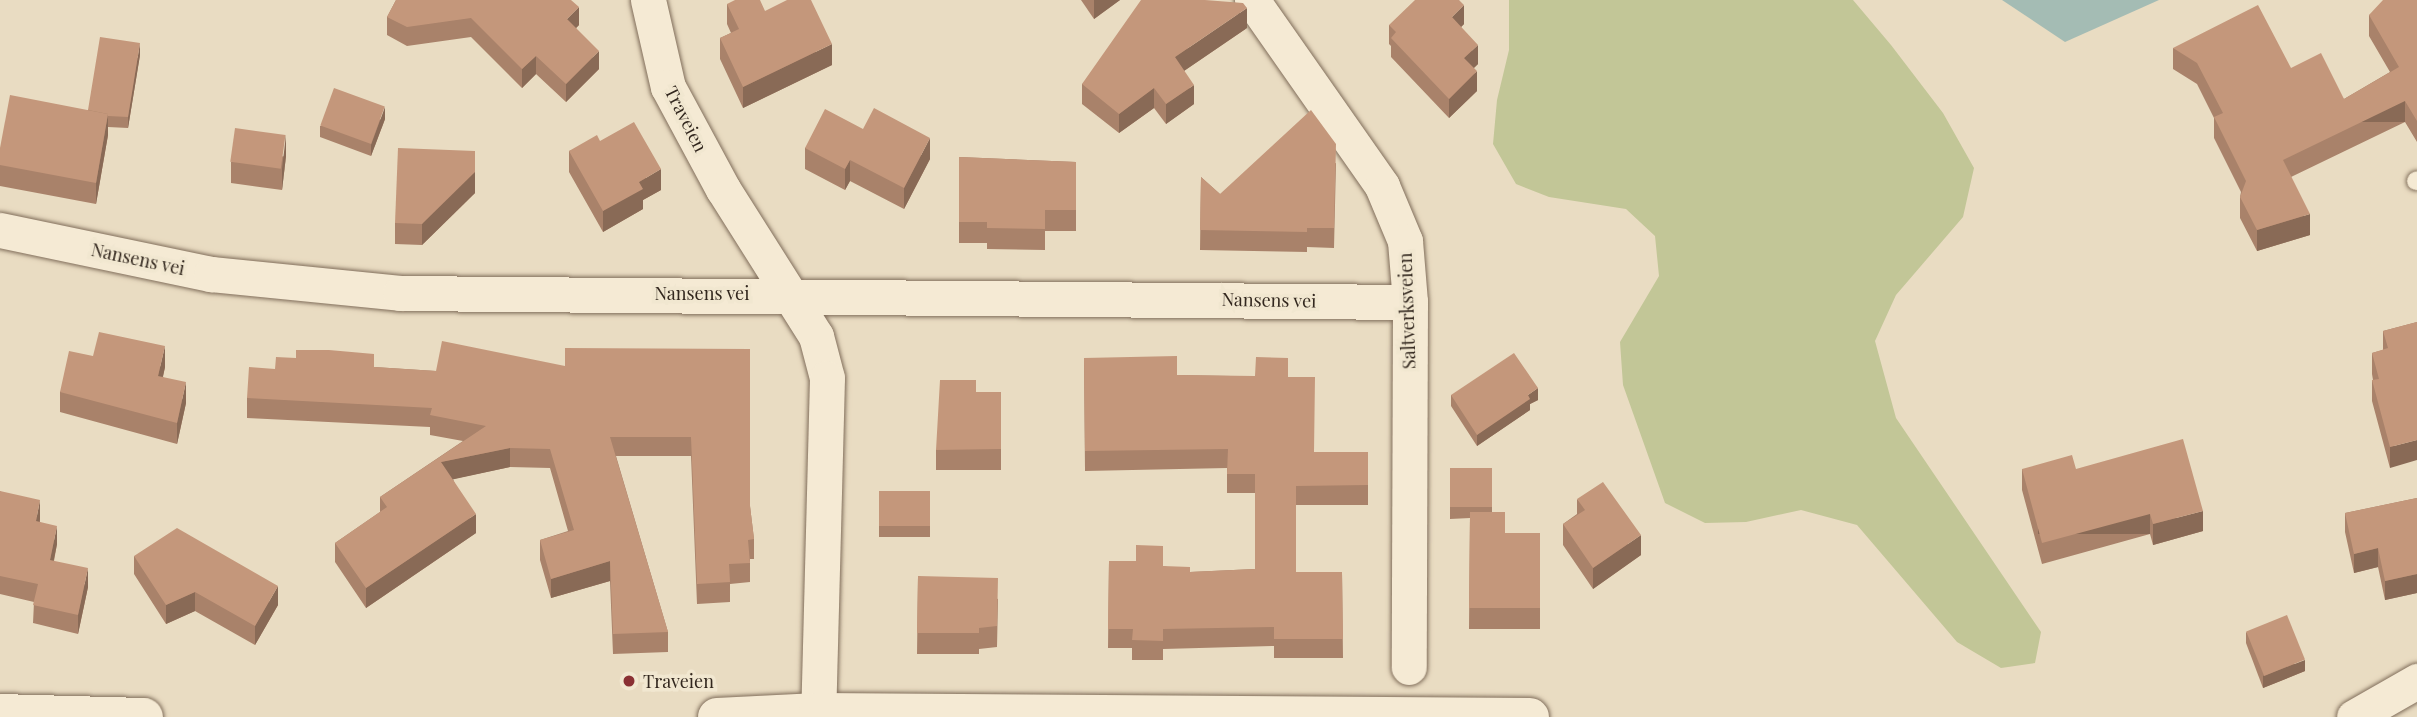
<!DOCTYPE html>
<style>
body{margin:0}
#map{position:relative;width:2417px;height:717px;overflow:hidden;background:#e9dcc2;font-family:"Playfair Display",serif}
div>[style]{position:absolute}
.green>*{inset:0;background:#c2c697}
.water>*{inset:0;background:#a4bcb4}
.roads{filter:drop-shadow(0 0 2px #816e5b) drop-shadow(0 0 2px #816e5b)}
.lane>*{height:18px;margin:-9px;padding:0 9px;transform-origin:9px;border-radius:9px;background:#f5ead4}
.street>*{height:35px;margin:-17.5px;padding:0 17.5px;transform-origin:17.5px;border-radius:17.5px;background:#f5ead4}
.secondary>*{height:38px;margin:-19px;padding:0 19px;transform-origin:19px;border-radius:19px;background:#f5ead4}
.wall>*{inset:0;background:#a9826a;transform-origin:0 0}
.shaded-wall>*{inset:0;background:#896a56;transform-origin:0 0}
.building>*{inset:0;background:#c4977b;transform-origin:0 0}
.dots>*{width:19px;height:19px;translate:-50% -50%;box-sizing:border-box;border:4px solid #f1e7d0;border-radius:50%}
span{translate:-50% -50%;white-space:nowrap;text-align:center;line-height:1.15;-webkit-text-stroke:7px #f1e7d0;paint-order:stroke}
.street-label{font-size:18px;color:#32271e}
.poi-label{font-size:18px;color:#32271e}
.left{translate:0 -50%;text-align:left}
</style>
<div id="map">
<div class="green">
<i style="clip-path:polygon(1509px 0,1853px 0,1891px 45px,1943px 113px,1974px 168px,1963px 217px,1896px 295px,1875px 341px,1896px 418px,2041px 632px,2035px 663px,2001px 668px,1957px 642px,1857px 525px,1801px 510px,1746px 522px,1705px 523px,1665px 503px,1623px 385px,1620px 342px,1659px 276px,1655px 236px,1626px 209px,1549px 197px,1516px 184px,1493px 144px,1497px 100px,1509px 50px)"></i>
</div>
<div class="water">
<i style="clip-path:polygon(2002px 0,2159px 0,2065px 42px)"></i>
</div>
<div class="roads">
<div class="lane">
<i style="left:2416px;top:181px;width:1px;rotate:-45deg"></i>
</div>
<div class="street">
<i style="left:648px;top:0;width:89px;rotate:77.1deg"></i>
<i style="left:668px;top:87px;width:116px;rotate:61.7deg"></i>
<i style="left:723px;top:189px;width:174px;rotate:57.7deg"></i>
<i style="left:816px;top:336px;width:43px;rotate:75.3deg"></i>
<i style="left:827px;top:378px;width:334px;rotate:91.5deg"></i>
<i style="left:1252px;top:0;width:227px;rotate:55deg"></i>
<i style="left:1382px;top:186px;width:60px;rotate:67.3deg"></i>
<i style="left:1405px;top:241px;width:61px;rotate:85.3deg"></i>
<i style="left:1410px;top:302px;width:365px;rotate:90.2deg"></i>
<i style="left:0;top:230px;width:216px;rotate:11.8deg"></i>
<i style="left:211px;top:274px;width:190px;rotate:5.7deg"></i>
<i style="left:400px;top:293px;width:1010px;rotate:0.51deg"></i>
<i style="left:2354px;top:717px;width:73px;rotate:-29.7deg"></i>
</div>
<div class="secondary">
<i style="left:0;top:713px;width:144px;rotate:1.6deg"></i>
<i style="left:717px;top:717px;width:101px;rotate:-2.8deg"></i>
<i style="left:818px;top:712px;width:712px;rotate:0.4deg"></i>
</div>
</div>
<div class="wall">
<i style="clip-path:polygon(396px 0,579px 25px,576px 28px,599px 69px,566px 102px,536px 74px,522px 88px,471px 37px,407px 46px,387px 35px,387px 17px)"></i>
<i style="clip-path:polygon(1081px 0,1120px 0,1094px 19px)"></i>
<i style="clip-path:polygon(2417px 0,2417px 142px,2405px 122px,2291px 177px,2310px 235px,2257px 251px,2240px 218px,2240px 197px,2241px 192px,2214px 138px,2214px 118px,2197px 84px,2173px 69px,2173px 48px,2291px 68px,2344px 99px,2390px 72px,2369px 36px,2369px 15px)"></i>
<i style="clip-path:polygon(727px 4px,765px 11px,832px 65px,743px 108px,720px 59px,720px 38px,731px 33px,727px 24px)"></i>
<i style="clip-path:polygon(1464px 24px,1461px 27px,1478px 64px,1474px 68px,1477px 91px,1449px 118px,1391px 57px,1391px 46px,1389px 44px,1389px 25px)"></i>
<i style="clip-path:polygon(1247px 28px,1184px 71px,1194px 104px,1166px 124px,1154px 108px,1119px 133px,1082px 104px,1082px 84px)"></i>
<i style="clip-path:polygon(140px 55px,128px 128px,108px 127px,108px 135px,96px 204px,0 186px,0 148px,88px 110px)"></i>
<i style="clip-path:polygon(385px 119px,371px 156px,320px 137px,320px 126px)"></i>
<i style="clip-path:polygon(863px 129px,930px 159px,904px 209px,850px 181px,845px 190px,805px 169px,805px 148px)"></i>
<i style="clip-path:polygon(600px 141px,661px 190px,643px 200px,643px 209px,603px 232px,569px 172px,569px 151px)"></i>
<i style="clip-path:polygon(286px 156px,282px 190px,231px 183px,231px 162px)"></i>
<i style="clip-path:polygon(959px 157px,1076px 162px,1076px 231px,1045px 231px,1045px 250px,987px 249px,987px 243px,959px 243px)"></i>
<i style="clip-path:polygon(1336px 163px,1334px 248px,1307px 247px,1307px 252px,1200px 250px,1201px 177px,1220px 194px)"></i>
<i style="clip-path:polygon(475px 172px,475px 193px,422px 245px,395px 244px,395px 223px)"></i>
<i style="clip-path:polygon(2417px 322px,2390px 468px,2372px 401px,2372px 380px,2373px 380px,2372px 374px,2372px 353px,2383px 350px,2383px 331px)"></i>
<i style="clip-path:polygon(750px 349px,750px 506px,754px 539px,754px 559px,750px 559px,750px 582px,730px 584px,730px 602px,697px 604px,691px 456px,616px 456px,668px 632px,668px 652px,613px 654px,610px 581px,551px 598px,540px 560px,540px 540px,568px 531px,550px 468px,510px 467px,453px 479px,476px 533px,366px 608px,335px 562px,335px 543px,380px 512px,380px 497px,463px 441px,430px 435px,430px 427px,247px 418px,247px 398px,275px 369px,374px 367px,436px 371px,565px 366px)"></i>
<i style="clip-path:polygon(93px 356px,165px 367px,163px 377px,186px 403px,177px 444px,60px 412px,60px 392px)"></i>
<i style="clip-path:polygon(1084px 358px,1177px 375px,1288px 377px,1314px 452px,1368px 452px,1368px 505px,1296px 505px,1296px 572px,1342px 572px,1343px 658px,1274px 658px,1274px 646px,1163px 649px,1163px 660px,1132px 660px,1132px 648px,1108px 648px,1109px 561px,1163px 566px,1190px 572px,1255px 569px,1255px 493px,1227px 493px,1227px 468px,1085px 471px)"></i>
<i style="clip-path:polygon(976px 392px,1001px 392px,1001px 470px,936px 470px,936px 450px)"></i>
<i style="clip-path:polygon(1451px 395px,1538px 400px,1530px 404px,1530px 410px,1477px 446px,1451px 406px)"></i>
<i style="clip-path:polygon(1450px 468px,1492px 468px,1492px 512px,1505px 533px,1540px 533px,1540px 629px,1469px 629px,1470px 518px,1450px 519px)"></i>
<i style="clip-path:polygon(2022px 469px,2076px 469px,2203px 531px,2153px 545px,2150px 534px,2042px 564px,2022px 490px)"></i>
<i style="clip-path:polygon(0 491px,40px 519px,40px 522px,57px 544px,54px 561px,88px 587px,78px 634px,33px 623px,34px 602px,0 594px)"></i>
<i style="left:879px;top:491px;width:51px;height:46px"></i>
<i style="clip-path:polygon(2417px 498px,2417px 593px,2385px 600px,2378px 567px,2354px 573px,2345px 532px,2345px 513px)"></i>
<i style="clip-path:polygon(1577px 499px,1641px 555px,1593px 589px,1563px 545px,1563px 524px,1577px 514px)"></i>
<i style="clip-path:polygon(134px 556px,278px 605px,255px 645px,195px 611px,166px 624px,134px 574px)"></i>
<i style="clip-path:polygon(918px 576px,998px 599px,997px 647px,979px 649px,979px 654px,917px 654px)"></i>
<i style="clip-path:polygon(2246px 632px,2305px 671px,2263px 688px,2246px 643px)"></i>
</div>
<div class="shaded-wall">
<i style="clip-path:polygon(1094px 0,1120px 0,1094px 19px)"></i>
<i style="clip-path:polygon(1464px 5px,1464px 24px,1452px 36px,1452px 17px)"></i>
<i style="clip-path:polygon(579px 7px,579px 25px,567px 37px,567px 19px)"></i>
<i style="clip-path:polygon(1247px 8px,1247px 28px,1175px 77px,1175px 57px)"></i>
<i style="clip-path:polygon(140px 43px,140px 55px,128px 128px,128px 117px)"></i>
<i style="clip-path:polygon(832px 44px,832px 65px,743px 108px,743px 87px)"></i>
<i style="clip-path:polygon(1478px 45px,1478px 64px,1464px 77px,1464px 58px)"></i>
<i style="clip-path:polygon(599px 51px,599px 69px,566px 102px,566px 84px)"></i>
<i style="clip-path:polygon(536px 56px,536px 74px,522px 88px,522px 69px)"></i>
<i style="clip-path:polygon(1477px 71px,1477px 91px,1449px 118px,1449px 99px)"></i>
<i style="clip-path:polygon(1194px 85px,1194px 104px,1166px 124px,1166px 104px)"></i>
<i style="clip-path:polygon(1154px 88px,1154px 108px,1119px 133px,1119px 114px)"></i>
<i style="left:2405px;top:101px;width:21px;height:136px;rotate:90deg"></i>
<i style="clip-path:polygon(385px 107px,385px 119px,371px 156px,371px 145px)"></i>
<i style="clip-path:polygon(108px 114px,108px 135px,96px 204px,96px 183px)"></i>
<i style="clip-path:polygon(286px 135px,286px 156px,282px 190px,282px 169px)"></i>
<i style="clip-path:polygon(930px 138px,930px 159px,904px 209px,904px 188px)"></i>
<i style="clip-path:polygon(475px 151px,475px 193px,422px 245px,422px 224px)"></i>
<i style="clip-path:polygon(850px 160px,850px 181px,845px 190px,845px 169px)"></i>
<i style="clip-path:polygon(661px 169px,661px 190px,643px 200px,643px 209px,603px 232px,603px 211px,639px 182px)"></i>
<i style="clip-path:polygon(2310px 214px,2310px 235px,2257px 251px,2257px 230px)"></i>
<i style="clip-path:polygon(165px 346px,165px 367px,158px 397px,158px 376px)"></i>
<i style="clip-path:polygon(186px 382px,186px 403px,177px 444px,177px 423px)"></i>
<i style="clip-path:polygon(1538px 388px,1538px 400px,1530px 404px,1530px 410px,1477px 446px,1477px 435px,1528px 395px)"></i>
<i style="clip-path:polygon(2417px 440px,2417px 460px,2390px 468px,2390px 447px)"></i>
<i style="clip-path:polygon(510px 448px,510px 467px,441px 482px,441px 462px)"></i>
<i style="clip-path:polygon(40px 500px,40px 519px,36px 540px,36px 521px)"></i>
<i style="clip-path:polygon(2203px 511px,2203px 531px,2153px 545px,2153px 524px)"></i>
<i style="clip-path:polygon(476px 514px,476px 533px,366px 608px,366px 588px)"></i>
<i style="left:2150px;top:514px;width:20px;height:112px;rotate:90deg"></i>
<i style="clip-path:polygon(57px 526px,57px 544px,50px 578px,50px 560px)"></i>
<i style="clip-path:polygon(1641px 535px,1641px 555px,1593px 589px,1593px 568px)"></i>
<i style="clip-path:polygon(2378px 548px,2378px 567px,2354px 573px,2354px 554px)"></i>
<i style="clip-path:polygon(610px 561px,610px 581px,551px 598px,551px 579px)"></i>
<i style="clip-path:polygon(88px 568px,88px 587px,78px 634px,78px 615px)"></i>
<i style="clip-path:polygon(2417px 574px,2417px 593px,2385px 600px,2385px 581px)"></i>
<i style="clip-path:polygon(278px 586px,278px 605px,255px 645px,255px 626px)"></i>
<i style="clip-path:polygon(195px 592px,195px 611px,166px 624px,166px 605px)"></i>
<i style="clip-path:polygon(2305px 660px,2305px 671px,2263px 688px,2263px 676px)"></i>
</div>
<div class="building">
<i style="clip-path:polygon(396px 0,571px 0,579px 7px,567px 19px,599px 51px,566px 84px,536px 56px,522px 69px,471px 18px,407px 27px,387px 17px)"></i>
<i style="clip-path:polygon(735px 0,760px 0,765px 11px,787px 0,811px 0,832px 44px,743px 87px,720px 38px,739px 29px,727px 4px)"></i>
<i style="clip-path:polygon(1141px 0,1205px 0,1243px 3px,1247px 8px,1175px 57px,1194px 85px,1166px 104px,1154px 88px,1119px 114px,1082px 84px)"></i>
<i style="clip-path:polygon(1415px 0,1459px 0,1464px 5px,1452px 17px,1478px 45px,1464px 58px,1477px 71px,1449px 99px,1391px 38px,1396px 32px,1389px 25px)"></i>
<i style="clip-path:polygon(2383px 0,2417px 0,2417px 121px,2405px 101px,2283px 160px,2310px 214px,2257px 230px,2240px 197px,2246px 181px,2214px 117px,2223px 113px,2197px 63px,2173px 48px,2258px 5px,2291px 68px,2321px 53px,2344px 99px,2399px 67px,2369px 15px)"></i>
<i style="clip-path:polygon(100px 37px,140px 43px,128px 117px,108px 116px,108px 114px,88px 110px)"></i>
<i style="left:334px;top:88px;width:54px;height:40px;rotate:20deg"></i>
<i style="clip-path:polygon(10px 95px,108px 114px,96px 183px,0 165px,0 148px)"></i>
<i style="clip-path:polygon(874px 108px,930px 138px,904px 188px,850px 160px,845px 169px,805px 148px,825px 109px,863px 129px)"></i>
<i style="clip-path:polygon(1311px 110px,1336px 144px,1334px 228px,1307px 228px,1307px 232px,1200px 230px,1201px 177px,1220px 194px)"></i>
<i style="clip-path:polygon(634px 122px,661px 169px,639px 182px,643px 189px,603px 211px,569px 151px,597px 135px,600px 141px)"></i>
<i style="left:235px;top:128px;width:51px;height:34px;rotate:8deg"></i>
<i style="clip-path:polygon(398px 148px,475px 151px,475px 172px,422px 224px,395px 223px)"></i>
<i style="clip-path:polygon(959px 157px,1076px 162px,1076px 210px,1045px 210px,1045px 229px,987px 228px,987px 222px,959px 222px)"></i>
<i style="clip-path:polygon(2417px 322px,2417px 440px,2390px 447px,2372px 380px,2379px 379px,2372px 353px,2388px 348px,2383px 331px)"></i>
<i style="clip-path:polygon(99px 332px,165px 346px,158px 376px,186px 382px,177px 423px,60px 392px,69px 351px,93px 356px)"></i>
<i style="clip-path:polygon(442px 341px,565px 366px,565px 348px,750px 349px,750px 506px,754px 539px,748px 540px,750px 563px,729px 564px,730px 582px,697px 584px,691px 437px,610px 437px,668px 632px,613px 634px,610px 561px,551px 579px,540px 540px,574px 530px,550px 449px,510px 448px,441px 462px,476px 514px,366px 588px,335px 543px,387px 507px,380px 497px,486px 426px,430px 415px,432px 408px,247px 398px,249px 367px,275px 369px,276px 357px,296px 358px,296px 350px,329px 350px,374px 354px,374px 367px,436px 371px)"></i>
<i style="clip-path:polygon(1514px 353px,1538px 388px,1528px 395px,1530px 399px,1477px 435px,1451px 395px)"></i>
<i style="clip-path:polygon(1177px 356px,1177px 375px,1255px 376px,1256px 357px,1288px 358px,1288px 377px,1315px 377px,1314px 452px,1368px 452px,1368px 485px,1296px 486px,1296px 572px,1342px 572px,1343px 639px,1274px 639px,1274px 627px,1163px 629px,1163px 641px,1132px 640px,1133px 629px,1108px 629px,1109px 561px,1136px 561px,1136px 545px,1163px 546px,1163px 566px,1190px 567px,1190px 572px,1255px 569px,1255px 474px,1227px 474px,1228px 449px,1085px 451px,1084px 358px)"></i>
<i style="clip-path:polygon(940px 380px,976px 380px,976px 392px,1001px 392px,1001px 449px,936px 450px)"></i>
<i style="clip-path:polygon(2183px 439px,2203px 511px,2153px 524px,2150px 514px,2042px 543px,2022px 469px,2072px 455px,2076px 469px)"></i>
<i style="left:1450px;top:468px;width:42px;height:39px"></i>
<i style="clip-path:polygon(1603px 482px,1641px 535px,1593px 568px,1563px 524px,1585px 510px,1577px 499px)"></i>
<i style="clip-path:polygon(0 491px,40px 500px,36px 521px,57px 526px,50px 560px,88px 568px,78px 615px,33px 605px,38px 584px,0 576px)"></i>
<i style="left:879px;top:491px;width:51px;height:35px"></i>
<i style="clip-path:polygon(2417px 498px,2417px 574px,2385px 581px,2378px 548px,2354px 554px,2345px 513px)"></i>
<i style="clip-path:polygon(1470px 512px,1505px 512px,1505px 533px,1540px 533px,1540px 608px,1469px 608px)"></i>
<i style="clip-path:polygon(177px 528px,278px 586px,255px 626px,195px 592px,166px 605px,134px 556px)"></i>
<i style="clip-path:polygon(918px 576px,998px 578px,997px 626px,979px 628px,979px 633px,917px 633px)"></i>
<i style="left:2287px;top:615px;width:48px;height:44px;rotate:68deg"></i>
</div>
<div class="dots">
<i style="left:629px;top:681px;background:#8a3033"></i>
</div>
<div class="street-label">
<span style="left:686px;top:119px;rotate:63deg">Traveien</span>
<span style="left:138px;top:259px;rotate:12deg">Nansens vei</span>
<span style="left:702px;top:293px">Nansens vei</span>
<span style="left:1269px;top:300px;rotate:1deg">Nansens vei</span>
<span style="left:1407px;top:311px;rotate:-92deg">Saltverksveien</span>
</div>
<div class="poi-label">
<span class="left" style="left:643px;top:681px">Traveien</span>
</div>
</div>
